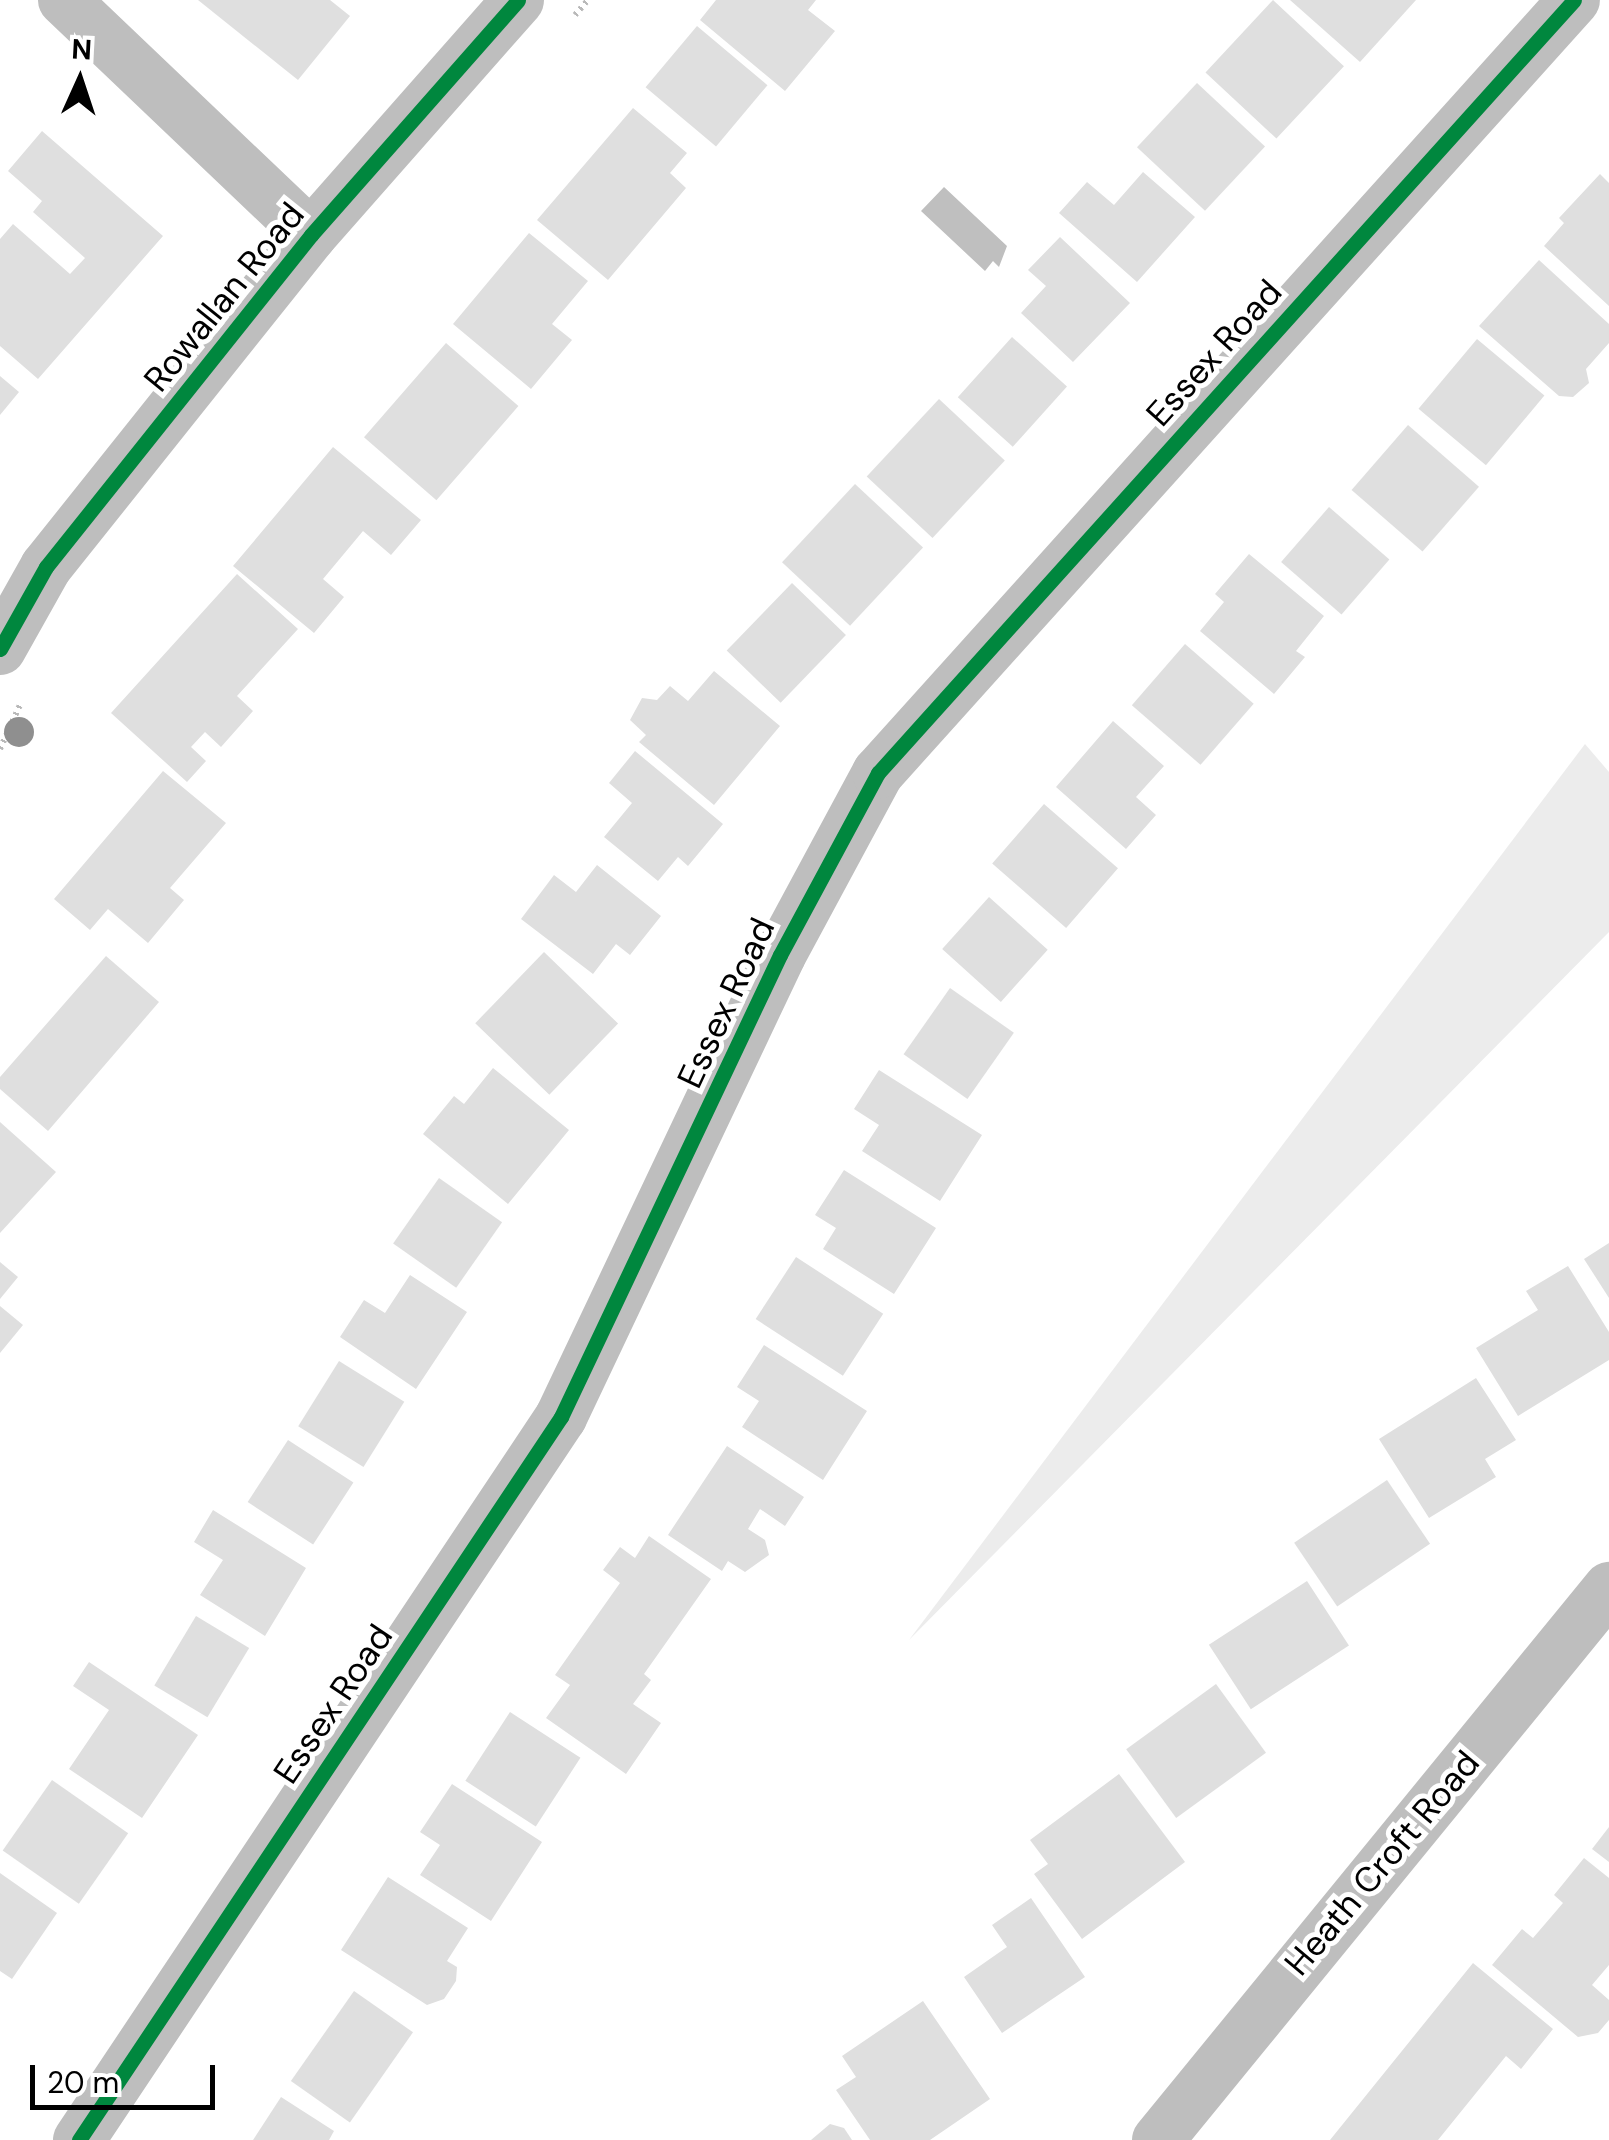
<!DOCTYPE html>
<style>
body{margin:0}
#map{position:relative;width:1609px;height:2140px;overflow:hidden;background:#fff;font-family:"DM Sans",sans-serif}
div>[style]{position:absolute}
.green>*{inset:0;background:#ececec}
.water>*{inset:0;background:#bfbfbf}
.building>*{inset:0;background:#dfdfdf;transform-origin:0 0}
.path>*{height:6px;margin-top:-3px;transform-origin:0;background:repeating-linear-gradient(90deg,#b9b9b9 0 2.5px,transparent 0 7.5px)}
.street>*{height:52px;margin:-26px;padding:0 26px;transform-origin:26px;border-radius:26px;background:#bebebe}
.cycleway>*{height:15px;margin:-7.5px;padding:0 7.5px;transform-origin:7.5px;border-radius:7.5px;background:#00873e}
.trees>*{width:30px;height:30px;margin:-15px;border-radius:50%;background:#8f8f8f}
span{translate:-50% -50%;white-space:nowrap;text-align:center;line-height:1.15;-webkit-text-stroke:10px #fff;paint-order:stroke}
.street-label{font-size:35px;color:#000}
.north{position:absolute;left:30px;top:30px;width:100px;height:100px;-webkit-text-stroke:8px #fff;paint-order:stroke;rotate:3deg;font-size:28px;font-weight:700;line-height:40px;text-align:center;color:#000}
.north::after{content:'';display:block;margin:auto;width:35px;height:45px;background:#000;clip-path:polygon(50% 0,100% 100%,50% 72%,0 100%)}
.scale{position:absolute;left:30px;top:2065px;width:185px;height:45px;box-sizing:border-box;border:5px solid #000;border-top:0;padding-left:12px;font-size:30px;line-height:35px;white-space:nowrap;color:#000;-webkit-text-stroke:8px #fff;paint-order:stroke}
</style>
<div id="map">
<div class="green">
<i style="clip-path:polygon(1585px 744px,1609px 772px,1609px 932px,909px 1640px)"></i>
</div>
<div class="water">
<i style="clip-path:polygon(944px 187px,1007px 246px,999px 267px,993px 261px,985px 271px,921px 211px)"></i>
</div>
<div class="building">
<i style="clip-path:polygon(198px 0,330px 0,350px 16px,298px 80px)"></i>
<i style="clip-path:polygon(716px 0,816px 0,808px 10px,835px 31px,785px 91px,700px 20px)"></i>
<i style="left:1273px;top:0;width:97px;height:99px;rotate:43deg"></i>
<i style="clip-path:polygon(1290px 0,1416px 0,1360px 62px)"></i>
<i style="left:697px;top:26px;width:92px;height:80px;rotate:40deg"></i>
<i style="left:1197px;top:83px;width:93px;height:88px;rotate:43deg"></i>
<i style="clip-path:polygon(633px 108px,687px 153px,670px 173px,686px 188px,608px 280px,537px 220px)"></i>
<i style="clip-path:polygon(42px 131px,163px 236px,38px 379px,0 346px,0 239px,13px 224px,70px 274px,85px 258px,33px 212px,42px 201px,8px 171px)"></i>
<i style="clip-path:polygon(1143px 172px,1195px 217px,1137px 282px,1059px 213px,1087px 182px,1114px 205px)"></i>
<i style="clip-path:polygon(1600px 174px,1609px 183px,1609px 306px,1544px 246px,1564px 223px,1559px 218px)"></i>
<i style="clip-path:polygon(529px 233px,588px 281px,552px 324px,572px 340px,531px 389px,453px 324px)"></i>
<i style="clip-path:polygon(1060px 237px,1130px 303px,1073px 362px,1021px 313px,1046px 286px,1028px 270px)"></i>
<i style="clip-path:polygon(1539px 260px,1609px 324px,1609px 343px,1586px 369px,1589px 383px,1573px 397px,1559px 396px,1479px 326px)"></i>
<i style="left:1012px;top:337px;width:74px;height:81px;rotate:42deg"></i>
<i style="left:1477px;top:339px;width:88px;height:91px;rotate:40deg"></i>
<i style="left:446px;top:343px;width:96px;height:125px;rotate:41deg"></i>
<i style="clip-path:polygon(0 376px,19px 392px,0 415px)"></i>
<i style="left:939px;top:399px;width:90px;height:106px;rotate:43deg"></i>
<i style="left:1408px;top:425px;width:94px;height:86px;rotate:41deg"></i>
<i style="clip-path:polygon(333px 447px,421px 520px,391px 555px,363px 531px,323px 579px,344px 597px,314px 633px,233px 566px)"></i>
<i style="left:855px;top:484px;width:93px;height:107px;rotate:43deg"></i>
<i style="left:1329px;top:507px;width:80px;height:73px;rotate:41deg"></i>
<i style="clip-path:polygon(1249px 554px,1324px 616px,1296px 651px,1305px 657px,1274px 694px,1200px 631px,1224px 602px,1215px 594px)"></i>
<i style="clip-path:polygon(237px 574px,298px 629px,237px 696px,253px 711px,221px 747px,205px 732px,191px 747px,206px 761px,187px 782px,111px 713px)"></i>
<i style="left:792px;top:583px;width:75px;height:94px;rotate:44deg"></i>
<i style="left:1185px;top:644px;width:91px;height:81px;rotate:41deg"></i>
<i style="clip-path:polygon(714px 671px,780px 726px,714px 805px,639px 742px,646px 735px,630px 720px,642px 698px,657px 700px,670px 686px,688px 701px)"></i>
<i style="clip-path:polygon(1113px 721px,1164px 766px,1136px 797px,1156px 815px,1126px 849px,1056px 787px)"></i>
<i style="clip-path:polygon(635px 751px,723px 824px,688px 866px,678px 857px,658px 881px,604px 837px,632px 803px,609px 783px)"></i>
<i style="clip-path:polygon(163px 771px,226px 823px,170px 888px,184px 900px,148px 943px,108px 909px,90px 930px,54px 899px)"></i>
<i style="left:1044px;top:804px;width:98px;height:79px;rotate:41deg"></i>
<i style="clip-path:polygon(597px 865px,661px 916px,630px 955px,616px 944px,593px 974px,521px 919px,554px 875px,576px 892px)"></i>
<i style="left:989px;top:897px;width:79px;height:70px;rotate:42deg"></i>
<i style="left:544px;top:952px;width:103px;height:99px;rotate:44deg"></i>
<i style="clip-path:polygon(106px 956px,159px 1002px,48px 1131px,0 1089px,0 1077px)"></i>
<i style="left:950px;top:988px;width:78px;height:81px;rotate:35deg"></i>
<i style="clip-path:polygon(493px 1068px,569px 1130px,508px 1204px,423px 1134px,454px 1096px,464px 1104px)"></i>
<i style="clip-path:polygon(879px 1070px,982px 1135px,940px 1201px,862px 1151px,879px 1125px,854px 1109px)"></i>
<i style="clip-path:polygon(0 1122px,56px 1172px,0 1233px)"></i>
<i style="clip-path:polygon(844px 1170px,936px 1228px,894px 1294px,823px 1249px,836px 1228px,815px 1215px)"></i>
<i style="left:439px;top:1178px;width:77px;height:80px;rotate:35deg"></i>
<i style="clip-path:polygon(1609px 1243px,1609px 1298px,1584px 1259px)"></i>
<i style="left:796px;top:1257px;width:104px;height:74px;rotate:33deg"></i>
<i style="clip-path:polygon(0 1262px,18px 1277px,0 1299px)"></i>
<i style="clip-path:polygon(1568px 1266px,1609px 1332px,1609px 1360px,1518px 1416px,1476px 1348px,1538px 1310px,1526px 1291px)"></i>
<i style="clip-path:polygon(410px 1275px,467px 1312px,416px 1389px,340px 1337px,364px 1300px,385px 1313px)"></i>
<i style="clip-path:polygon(0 1306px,23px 1325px,0 1353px)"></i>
<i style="clip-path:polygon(764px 1345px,867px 1411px,823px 1480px,742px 1427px,759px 1401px,737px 1387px)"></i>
<i style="left:339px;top:1361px;width:77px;height:77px;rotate:32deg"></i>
<i style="clip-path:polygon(1476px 1378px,1516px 1440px,1485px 1459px,1496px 1477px,1429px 1518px,1379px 1439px)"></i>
<i style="left:288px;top:1440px;width:78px;height:74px;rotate:33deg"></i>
<i style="clip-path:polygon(727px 1446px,804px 1497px,785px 1526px,760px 1509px,748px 1529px,765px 1540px,769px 1555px,745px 1572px,728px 1561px,722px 1571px,668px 1535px)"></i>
<i style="left:1387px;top:1480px;width:77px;height:112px;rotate:56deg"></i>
<i style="clip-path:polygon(213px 1510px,306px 1568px,265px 1636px,200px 1595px,223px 1560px,194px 1542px)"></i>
<i style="clip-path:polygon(649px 1536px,711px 1579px,644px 1674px,651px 1680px,633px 1704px,661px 1723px,626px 1774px,546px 1718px,570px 1685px,555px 1675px,620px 1583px,603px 1570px,620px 1547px,635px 1558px)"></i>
<i style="left:1307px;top:1581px;width:77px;height:117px;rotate:57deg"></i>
<i style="left:196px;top:1616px;width:62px;height:81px;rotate:31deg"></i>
<i style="clip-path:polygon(89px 1662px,198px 1735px,142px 1818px,69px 1769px,109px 1710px,73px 1686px)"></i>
<i style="left:1216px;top:1684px;width:85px;height:111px;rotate:54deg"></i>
<i style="left:510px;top:1712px;width:84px;height:82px;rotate:33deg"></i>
<i style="clip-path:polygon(1119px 1774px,1185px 1862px,1082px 1939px,1034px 1874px,1048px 1864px,1030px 1840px)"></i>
<i style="left:52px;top:1780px;width:93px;height:86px;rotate:35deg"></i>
<i style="clip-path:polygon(452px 1784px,542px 1842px,491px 1921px,420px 1875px,440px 1845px,420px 1832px)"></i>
<i style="clip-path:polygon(1609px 1827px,1609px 1862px,1592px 1849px)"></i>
<i style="clip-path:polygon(1584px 1858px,1609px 1878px,1609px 1965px,1592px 1985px,1609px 2000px,1609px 2020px,1598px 2033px,1578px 2037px,1492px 1965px,1522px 1929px,1533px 1938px,1563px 1903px,1554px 1895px)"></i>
<i style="clip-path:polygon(0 1873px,57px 1913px,12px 1979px,0 1971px)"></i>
<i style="clip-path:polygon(388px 1877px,468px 1928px,447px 1961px,457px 1967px,456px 1981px,444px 1999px,427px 2005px,341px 1950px)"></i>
<i style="clip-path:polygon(1031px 1898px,1085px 1977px,1002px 2033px,964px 1977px,1007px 1947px,992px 1925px)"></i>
<i style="clip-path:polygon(1473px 1963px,1553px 2029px,1521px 2069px,1506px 2056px,1438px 2140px,1330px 2140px)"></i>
<i style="left:354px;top:1991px;width:72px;height:110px;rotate:35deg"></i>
<i style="clip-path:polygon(923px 2001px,990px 2099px,930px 2140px,870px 2140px,836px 2090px,856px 2077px,842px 2056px)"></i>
<i style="clip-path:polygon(281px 2097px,334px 2131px,329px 2140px,253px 2140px)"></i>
<i style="clip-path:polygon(830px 2124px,844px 2128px,852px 2140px,811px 2140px)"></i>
</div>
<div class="path">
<i style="left:575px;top:15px;width:20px;rotate:-49deg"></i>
<i style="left:0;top:749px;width:48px;rotate:-65.6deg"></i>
</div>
<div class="street">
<i style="left:64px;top:0;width:341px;rotate:43.6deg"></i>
<i style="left:0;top:649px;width:94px;rotate:-60.7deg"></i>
<i style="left:46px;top:567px;width:425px;rotate:-51.4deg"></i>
<i style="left:311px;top:235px;width:313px;rotate:-48.6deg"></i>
<i style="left:79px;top:2140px;width:869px;rotate:-56.31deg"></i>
<i style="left:561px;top:1417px;width:511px;rotate:-64.64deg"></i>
<i style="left:780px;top:955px;width:207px;rotate:-61.7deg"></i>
<i style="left:878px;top:773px;width:1040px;rotate:-48deg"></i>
<i style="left:1158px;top:2140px;width:713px;rotate:-50.75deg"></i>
</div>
<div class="cycleway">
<i style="left:0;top:649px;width:94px;rotate:-60.7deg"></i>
<i style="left:46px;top:567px;width:425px;rotate:-51.4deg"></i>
<i style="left:311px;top:235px;width:313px;rotate:-48.6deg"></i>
<i style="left:79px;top:2140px;width:869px;rotate:-56.31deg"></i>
<i style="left:561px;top:1417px;width:511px;rotate:-64.64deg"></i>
<i style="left:780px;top:955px;width:207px;rotate:-61.7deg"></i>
<i style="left:878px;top:773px;width:1040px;rotate:-48deg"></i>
</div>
<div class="trees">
<i style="left:19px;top:732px"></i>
</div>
<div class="street-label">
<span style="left:224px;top:297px;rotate:-51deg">Rowallan Road</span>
<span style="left:1214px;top:353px;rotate:-48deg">Essex Road</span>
<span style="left:726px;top:1003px;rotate:-65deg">Essex Road</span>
<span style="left:333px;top:1704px;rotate:-56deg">Essex Road</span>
<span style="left:1382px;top:1863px;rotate:-50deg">Heath Croft Road</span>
</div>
<div class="north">N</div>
<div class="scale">20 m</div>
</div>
